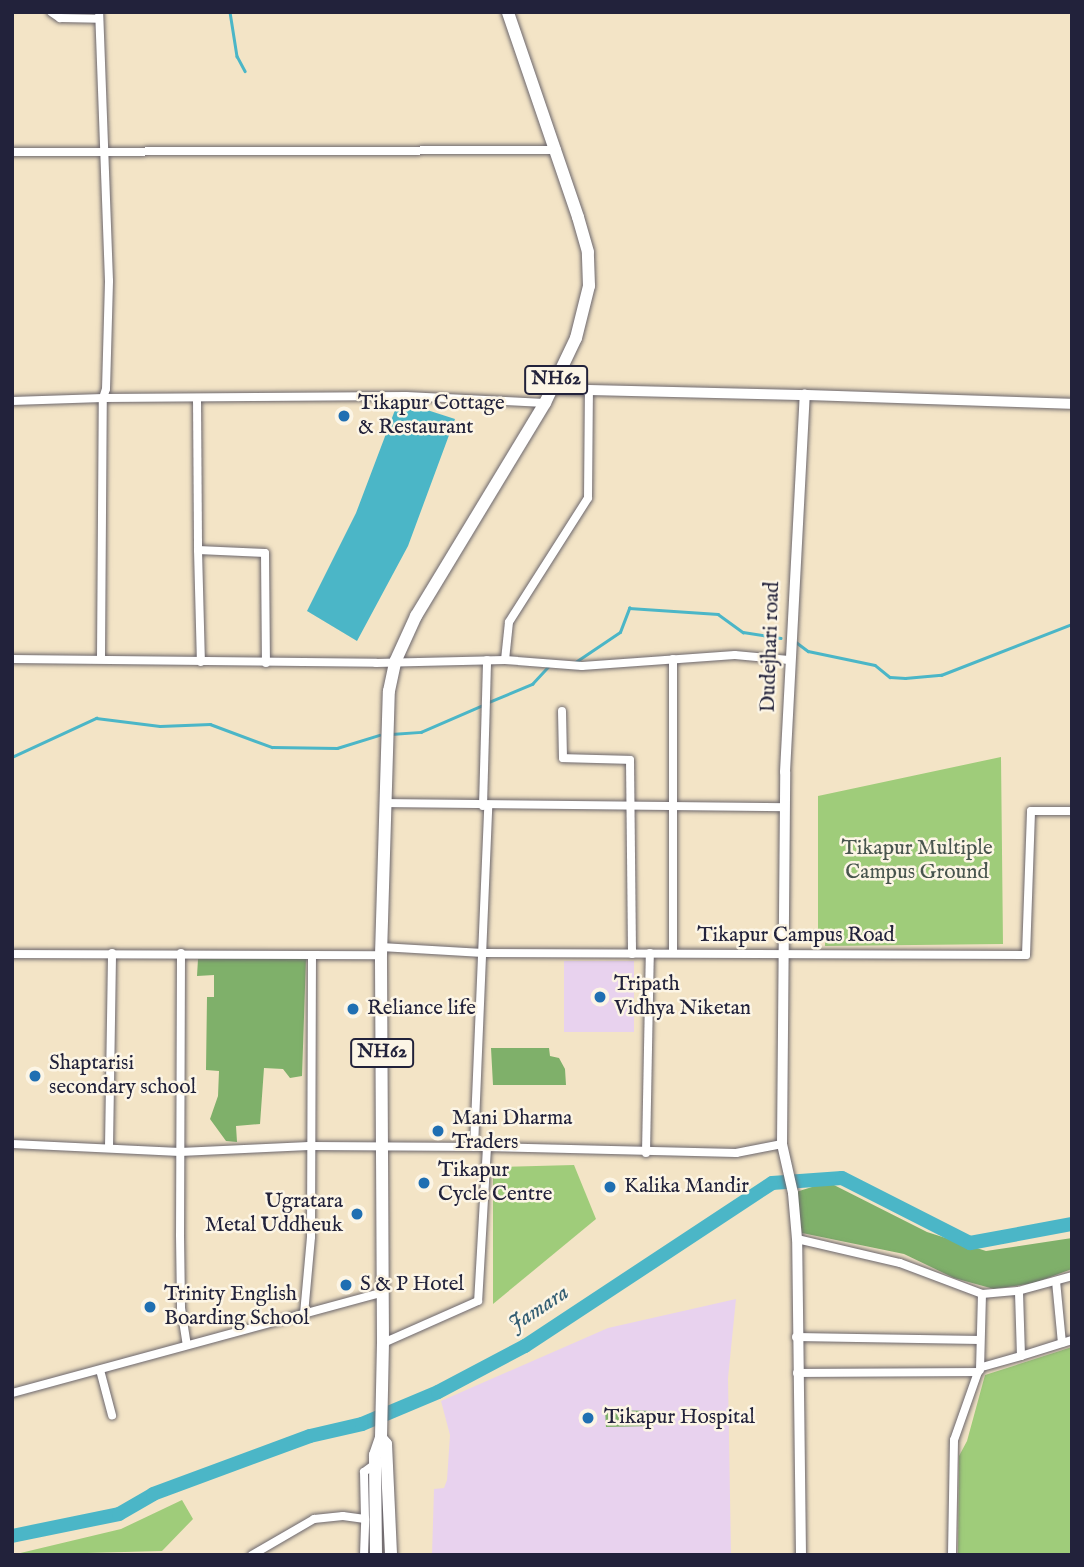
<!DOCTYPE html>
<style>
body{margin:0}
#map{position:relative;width:1084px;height:1567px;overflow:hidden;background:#f3e4c6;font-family:"IM FELL English",serif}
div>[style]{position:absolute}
.built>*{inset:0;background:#e8d2ee;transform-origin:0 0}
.green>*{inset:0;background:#9fcc7a}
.forest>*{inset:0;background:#7fb06a}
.water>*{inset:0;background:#4bb6c7}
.stream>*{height:2.5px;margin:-1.25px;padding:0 1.25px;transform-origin:1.25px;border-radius:1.25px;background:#4bb6c7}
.river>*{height:14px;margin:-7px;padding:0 7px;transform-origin:7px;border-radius:7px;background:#4bb6c7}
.roads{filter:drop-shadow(0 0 2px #6b666c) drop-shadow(0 0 2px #6b666c)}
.minor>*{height:8px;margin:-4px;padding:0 4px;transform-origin:4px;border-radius:4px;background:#fff}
.tertiary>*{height:10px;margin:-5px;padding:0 5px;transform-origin:5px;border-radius:5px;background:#fff}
.primary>*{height:12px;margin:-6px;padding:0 6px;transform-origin:6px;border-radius:6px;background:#fff}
.dots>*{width:19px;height:19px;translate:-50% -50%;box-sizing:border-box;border:4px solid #fcf5e5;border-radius:50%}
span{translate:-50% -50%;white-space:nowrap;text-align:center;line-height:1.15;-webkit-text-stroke:5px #fcf5e5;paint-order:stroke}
.shield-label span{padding:2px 5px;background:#fcf5e5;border:2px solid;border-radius:5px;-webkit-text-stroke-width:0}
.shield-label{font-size:19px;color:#22223b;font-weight:700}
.poi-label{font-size:21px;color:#22223b}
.left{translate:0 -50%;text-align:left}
.right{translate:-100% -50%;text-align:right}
.street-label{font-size:21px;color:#22223b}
.park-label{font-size:21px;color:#48554e}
.water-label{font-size:23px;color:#325d73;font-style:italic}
.frame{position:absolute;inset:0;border:14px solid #22223b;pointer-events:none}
</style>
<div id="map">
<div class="built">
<i style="left:634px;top:961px;width:71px;height:70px;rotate:90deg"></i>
<i style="clip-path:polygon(736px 1299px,728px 1378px,731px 1555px,432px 1555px,434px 1489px,444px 1488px,447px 1480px,450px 1435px,441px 1401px,608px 1328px)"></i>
</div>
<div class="green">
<i style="clip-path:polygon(1001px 757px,1003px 944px,825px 946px,825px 934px,818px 934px,818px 796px)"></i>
<i style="clip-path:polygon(574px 1165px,596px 1219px,493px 1304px,493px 1167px)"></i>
<i style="clip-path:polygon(1072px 1347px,1072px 1555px,958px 1555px,959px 1456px,967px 1441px,985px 1375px)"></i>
<i style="clip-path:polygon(182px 1500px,193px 1519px,162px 1551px,12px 1555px,121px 1529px)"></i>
</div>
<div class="forest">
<i style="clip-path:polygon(306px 958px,302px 1076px,290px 1078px,283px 1069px,264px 1068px,260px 1124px,236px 1126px,237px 1142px,226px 1141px,210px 1119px,218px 1096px,219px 1071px,206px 1070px,207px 997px,214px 997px,214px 975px,197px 976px,198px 959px)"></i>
<i style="clip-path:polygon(491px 1048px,549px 1048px,550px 1056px,559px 1058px,565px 1069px,566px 1085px,493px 1085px)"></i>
<i style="clip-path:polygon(828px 1182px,927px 1232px,986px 1251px,1072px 1238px,1072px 1269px,1034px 1283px,994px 1289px,954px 1278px,904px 1254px,802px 1233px,796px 1192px)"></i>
<i style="clip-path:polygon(605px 1410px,657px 1411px,653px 1426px,606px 1427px)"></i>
</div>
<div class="water">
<i style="clip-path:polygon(424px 409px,455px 419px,408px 546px,357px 641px,307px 611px,356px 513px,395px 410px)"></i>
</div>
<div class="stream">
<i style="left:230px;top:12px;width:45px;rotate:81deg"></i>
<i style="left:237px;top:56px;width:17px;rotate:62deg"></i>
<i style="left:796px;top:642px;width:15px;rotate:37deg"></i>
<i style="left:808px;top:651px;width:68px;rotate:11.8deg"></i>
<i style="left:875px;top:665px;width:19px;rotate:39deg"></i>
<i style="left:890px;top:677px;width:15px;rotate:4deg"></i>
<i style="left:905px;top:678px;width:36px;rotate:-5deg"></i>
<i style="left:941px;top:675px;width:141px;rotate:-21.3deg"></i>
<i style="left:574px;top:663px;width:55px;rotate:-34deg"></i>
<i style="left:620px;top:632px;width:26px;rotate:-69deg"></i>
<i style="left:629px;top:608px;width:89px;rotate:3.9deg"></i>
<i style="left:718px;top:614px;width:31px;rotate:36deg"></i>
<i style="left:743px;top:632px;width:38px;rotate:9deg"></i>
<i style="left:489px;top:702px;width:47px;rotate:-22.7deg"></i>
<i style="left:532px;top:684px;width:26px;rotate:-47deg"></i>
<i style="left:391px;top:734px;width:30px;rotate:-4deg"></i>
<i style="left:421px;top:732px;width:68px;rotate:-23.5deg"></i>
<i style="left:12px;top:757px;width:93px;rotate:-24.9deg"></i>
<i style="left:96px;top:718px;width:64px;rotate:7.1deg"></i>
<i style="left:160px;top:726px;width:50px;rotate:-2.3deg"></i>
<i style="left:210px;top:724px;width:66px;rotate:20.4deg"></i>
<i style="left:272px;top:747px;width:65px;rotate:0.9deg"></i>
<i style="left:337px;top:748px;width:44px;rotate:-17.2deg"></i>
</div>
<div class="river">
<i style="left:12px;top:1536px;width:109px;rotate:-11.6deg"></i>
<i style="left:119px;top:1514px;width:39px;rotate:-30deg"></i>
<i style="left:153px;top:1494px;width:167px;rotate:-20.3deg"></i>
<i style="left:310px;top:1436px;width:53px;rotate:-13deg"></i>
<i style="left:362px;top:1424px;width:82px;rotate:-22.8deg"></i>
<i style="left:438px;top:1392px;width:98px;rotate:-27.9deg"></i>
<i style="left:525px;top:1346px;width:296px;rotate:-33.4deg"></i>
<i style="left:772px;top:1183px;width:70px;rotate:-4.1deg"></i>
<i style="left:842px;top:1178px;width:144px;rotate:26.9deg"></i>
<i style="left:970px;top:1243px;width:104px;rotate:-10.6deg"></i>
</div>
<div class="roads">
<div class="minor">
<i style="left:51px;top:12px;width:11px;rotate:34deg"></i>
<i style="left:60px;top:18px;width:39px;rotate:1deg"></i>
<i style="left:12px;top:152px;width:545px;rotate:-0.21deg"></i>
<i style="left:197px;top:399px;width:151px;rotate:89.6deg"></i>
<i style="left:198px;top:550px;width:67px;rotate:2.6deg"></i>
<i style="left:265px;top:553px;width:110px;rotate:89.5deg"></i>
<i style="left:12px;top:401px;width:91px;rotate:-1.9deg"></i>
<i style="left:103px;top:398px;width:9px;rotate:-72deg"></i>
<i style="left:106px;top:389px;width:108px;rotate:-88.4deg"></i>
<i style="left:109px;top:281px;width:269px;rotate:-92.1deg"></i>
<i style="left:198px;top:550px;width:112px;rotate:88.5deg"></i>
<i style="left:101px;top:657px;width:259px;rotate:-89.6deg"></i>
<i style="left:103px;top:398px;width:303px;rotate:-0.4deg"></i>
<i style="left:406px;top:396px;width:139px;rotate:2.9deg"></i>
<i style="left:12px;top:659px;width:364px;rotate:0.6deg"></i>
<i style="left:376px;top:663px;width:129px;rotate:-1.3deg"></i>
<i style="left:505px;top:660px;width:77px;rotate:4.5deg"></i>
<i style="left:582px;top:666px;width:153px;rotate:-4.1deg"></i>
<i style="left:735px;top:655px;width:54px;rotate:5.3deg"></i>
<i style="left:505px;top:660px;width:38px;rotate:-84deg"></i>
<i style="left:509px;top:622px;width:147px;rotate:-57.5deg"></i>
<i style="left:588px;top:498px;width:107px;rotate:-89.5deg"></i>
<i style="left:562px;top:711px;width:47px;rotate:88.8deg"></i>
<i style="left:563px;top:758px;width:67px;rotate:1.7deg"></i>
<i style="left:630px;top:760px;width:194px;rotate:89.4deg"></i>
<i style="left:384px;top:803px;width:401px;rotate:0.6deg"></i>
<i style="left:483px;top:806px;width:146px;rotate:-88.4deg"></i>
<i style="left:381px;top:947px;width:102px;rotate:3.4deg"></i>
<i style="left:483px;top:953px;width:543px;rotate:0.21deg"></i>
<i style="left:1026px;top:955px;width:144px;rotate:-88deg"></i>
<i style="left:1031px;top:811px;width:41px"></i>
<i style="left:181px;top:953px;width:282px;rotate:90.2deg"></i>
<i style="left:180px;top:1235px;width:73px;rotate:89.2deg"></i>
<i style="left:181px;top:1308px;width:37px;rotate:81deg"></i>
<i style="left:673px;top:953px;width:294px;rotate:-90deg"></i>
<i style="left:12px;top:954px;width:369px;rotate:0.2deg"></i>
<i style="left:12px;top:1144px;width:168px;rotate:2.7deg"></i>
<i style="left:180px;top:1152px;width:129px;rotate:-2.7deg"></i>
<i style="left:309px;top:1146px;width:178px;rotate:0.3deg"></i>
<i style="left:487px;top:1147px;width:154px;rotate:93.3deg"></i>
<i style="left:478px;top:1301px;width:104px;rotate:156.1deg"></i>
<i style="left:109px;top:1147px;width:194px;rotate:-89.1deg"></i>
<i style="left:474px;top:1147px;width:340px;rotate:-87.6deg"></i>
<i style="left:487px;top:1147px;width:249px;rotate:1.4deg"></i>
<i style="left:736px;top:1153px;width:47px;rotate:-11.1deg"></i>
<i style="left:646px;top:1153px;width:200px;rotate:-88.9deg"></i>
<i style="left:797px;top:1239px;width:106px;rotate:13.1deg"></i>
<i style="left:900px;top:1263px;width:88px;rotate:20.7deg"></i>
<i style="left:982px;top:1294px;width:36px;rotate:-5deg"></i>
<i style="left:1018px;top:1291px;width:56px;rotate:-15.5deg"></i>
<i style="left:1056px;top:1281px;width:62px;rotate:84.5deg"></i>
<i style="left:304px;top:1314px;width:77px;rotate:-84.8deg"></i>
<i style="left:311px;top:1237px;width:278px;rotate:-89.8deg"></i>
<i style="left:796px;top:1337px;width:184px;rotate:0.9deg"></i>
<i style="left:1021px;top:1356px;width:53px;rotate:-17.4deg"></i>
<i style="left:982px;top:1367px;width:41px;rotate:-15.8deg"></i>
<i style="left:1021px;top:1356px;width:65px;rotate:-91.8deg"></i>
<i style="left:100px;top:1370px;width:47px;rotate:75.1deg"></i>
<i style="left:980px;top:1370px;width:76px;rotate:-88.5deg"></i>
<i style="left:797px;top:1373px;width:181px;rotate:-0.3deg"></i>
<i style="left:978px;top:1372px;width:72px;rotate:109.4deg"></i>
<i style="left:954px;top:1440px;width:115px;rotate:91deg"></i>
<i style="left:12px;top:1393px;width:381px;rotate:-15.2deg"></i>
<i style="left:252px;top:1555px;width:72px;rotate:-30.1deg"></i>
<i style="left:314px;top:1519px;width:29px;rotate:-6deg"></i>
<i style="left:343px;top:1516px;width:22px;rotate:8deg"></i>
<i style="left:365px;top:1519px;width:47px;rotate:-91.2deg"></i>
<i style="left:364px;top:1472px;width:14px;rotate:-36deg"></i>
<i style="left:364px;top:1555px;width:36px;rotate:-88deg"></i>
</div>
<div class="tertiary">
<i style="left:552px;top:389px;width:253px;rotate:1.4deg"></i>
<i style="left:801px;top:1555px;width:316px;rotate:-90.7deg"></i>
<i style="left:797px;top:1239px;width:46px;rotate:-95deg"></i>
<i style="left:793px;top:1193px;width:50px;rotate:-102.7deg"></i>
<i style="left:782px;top:1144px;width:372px;rotate:-89.5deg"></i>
<i style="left:785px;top:772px;width:378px;rotate:-87deg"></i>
<i style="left:805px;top:395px;width:267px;rotate:1.9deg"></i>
</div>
<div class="primary">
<i style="left:381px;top:1438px;width:8px;rotate:50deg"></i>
<i style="left:386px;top:1444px;width:111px;rotate:87.4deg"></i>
<i style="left:376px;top:1555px;width:100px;rotate:-90.6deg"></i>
<i style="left:375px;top:1455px;width:18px;rotate:-71deg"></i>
<i style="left:381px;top:1438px;width:95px;rotate:-88.8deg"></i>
<i style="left:383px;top:1343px;width:388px;rotate:-90.3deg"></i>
<i style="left:381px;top:955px;width:264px;rotate:-88.3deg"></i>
<i style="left:389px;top:691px;width:30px;rotate:-78deg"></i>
<i style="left:395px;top:662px;width:51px;rotate:-65.5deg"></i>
<i style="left:416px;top:616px;width:249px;rotate:-58.8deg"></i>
<i style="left:545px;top:403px;width:72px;rotate:-64.5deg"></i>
<i style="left:576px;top:338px;width:54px;rotate:-76deg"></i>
<i style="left:589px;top:286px;width:34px;rotate:-92deg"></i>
<i style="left:588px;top:252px;width:36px;rotate:-106deg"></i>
<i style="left:578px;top:217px;width:217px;rotate:-108.9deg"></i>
</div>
</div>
<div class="dots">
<i style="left:344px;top:416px;background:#1f6fb2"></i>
<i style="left:600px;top:997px;background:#1f6fb2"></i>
<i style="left:353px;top:1009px;background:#1f6fb2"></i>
<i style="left:35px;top:1076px;background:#1f6fb2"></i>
<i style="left:438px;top:1131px;background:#1f6fb2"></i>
<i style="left:424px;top:1183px;background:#1f6fb2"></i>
<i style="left:610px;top:1187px;background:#1f6fb2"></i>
<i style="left:357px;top:1214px;background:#1f6fb2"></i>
<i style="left:346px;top:1285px;background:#1f6fb2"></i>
<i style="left:150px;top:1307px;background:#1f6fb2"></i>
<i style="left:588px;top:1418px;background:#1f6fb2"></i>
</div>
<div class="shield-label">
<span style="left:556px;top:380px">NH62</span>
<span style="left:382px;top:1053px">NH62</span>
</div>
<div class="poi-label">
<span class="left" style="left:358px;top:416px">Tikapur Cottage<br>&amp; Restaurant</span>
<span class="left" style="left:614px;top:997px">Tripath<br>Vidhya Niketan</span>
<span class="left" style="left:367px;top:1009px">Reliance life</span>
<span class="left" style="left:49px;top:1076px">Shaptarisi<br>secondary school</span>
<span class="left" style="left:452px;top:1131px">Mani Dharma<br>Traders</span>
<span class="left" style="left:438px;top:1183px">Tikapur<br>Cycle Centre</span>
<span class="left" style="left:624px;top:1187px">Kalika Mandir</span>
<span class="right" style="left:343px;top:1214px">Ugratara<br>Metal Uddheuk</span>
<span class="left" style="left:360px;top:1285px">S &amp; P Hotel</span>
<span class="left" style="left:164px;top:1307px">Trinity English<br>Boarding School</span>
<span class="left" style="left:604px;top:1418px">Tikapur Hospital</span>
</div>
<div class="street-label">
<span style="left:771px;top:647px;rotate:-88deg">Dudejhari road</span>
<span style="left:796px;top:936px">Tikapur Campus Road</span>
</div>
<div class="park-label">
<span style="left:917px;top:861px">Tikapur Multiple<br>Campus Ground</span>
</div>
<div class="water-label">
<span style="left:539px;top:1309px;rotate:-33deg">Jamara</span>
</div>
<div class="frame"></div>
</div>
